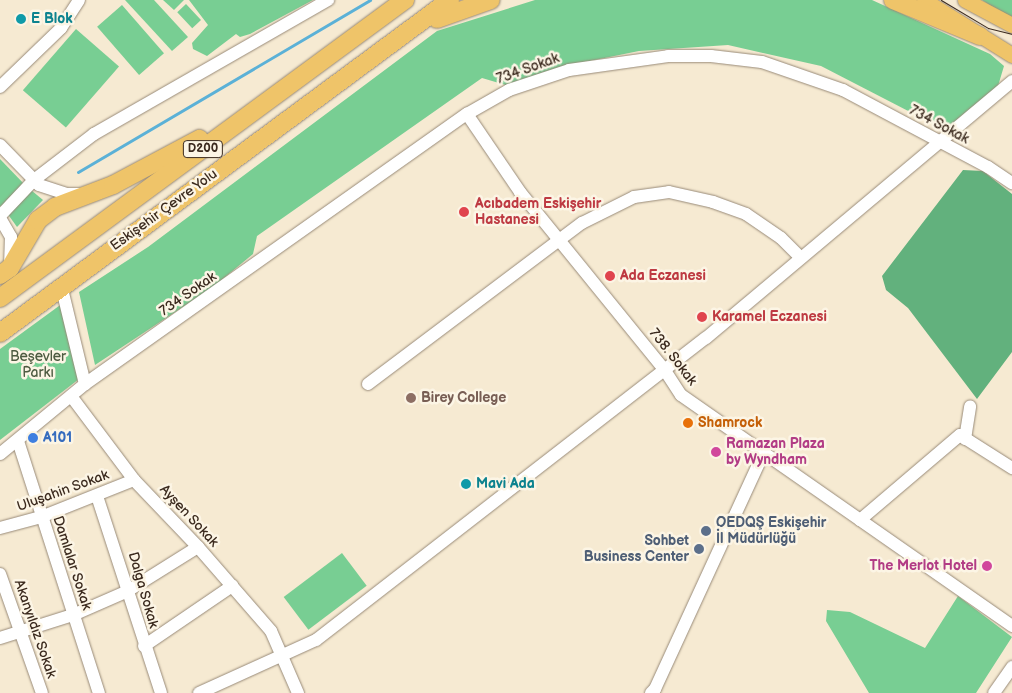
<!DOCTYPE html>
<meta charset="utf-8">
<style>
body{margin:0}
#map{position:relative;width:1012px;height:693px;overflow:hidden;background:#f6ead2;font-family:"Balsamiq Sans",sans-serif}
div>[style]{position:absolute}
.green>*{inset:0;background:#78ce93;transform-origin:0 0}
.forest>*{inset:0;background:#62b17d}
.stream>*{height:3px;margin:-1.5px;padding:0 1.5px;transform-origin:1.5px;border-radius:1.5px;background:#5bb1d7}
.roads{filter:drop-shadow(0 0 1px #988a78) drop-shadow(0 0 1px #988a78)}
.minor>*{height:12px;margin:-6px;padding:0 6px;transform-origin:6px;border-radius:6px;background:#fff}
.major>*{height:15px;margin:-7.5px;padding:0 7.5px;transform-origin:7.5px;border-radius:7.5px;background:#efc469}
.highway>*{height:18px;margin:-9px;padding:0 9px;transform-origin:9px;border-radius:9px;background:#efc469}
.tram>*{height:1px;margin:-0.5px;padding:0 0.5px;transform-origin:0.5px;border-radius:0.5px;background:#3b2a1e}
.dots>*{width:14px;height:14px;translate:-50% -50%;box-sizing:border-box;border:2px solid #fcf5e5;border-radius:50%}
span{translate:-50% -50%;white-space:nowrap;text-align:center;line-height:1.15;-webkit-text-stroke:5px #fcf5e5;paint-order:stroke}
.shield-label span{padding:1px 4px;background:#fcf5e5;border:1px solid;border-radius:4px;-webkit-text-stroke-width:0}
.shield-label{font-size:12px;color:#3b2a1e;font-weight:700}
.culture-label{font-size:14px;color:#0d838f;font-weight:700}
.left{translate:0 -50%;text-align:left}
.street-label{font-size:14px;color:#3b2a1e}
.health-label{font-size:14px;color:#be3a42;font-weight:700}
.park-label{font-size:14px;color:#4d5b41}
.education-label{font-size:14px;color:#785e54;font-weight:700}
.food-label{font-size:14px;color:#c56008;font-weight:700}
.shop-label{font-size:14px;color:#366cbe;font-weight:700}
.hotel-label{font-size:14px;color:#b23c85;font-weight:700}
.right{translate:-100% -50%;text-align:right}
.service-label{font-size:14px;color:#4e5e75;font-weight:700}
</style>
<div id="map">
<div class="green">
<i style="clip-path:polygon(125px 0,154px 0,188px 37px,172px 51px)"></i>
<i style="clip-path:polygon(163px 0,184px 0,174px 10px)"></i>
<i style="clip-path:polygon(189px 0,313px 0,250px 34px,240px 37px,236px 34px,207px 56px,193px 49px,192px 43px,208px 25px)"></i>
<i style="clip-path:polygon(535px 0,872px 0,990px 54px,1004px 66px,998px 86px,945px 130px,821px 66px,728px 45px,639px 51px,570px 65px,509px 86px,482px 78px,257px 236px,253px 254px,213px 287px,95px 365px,79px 292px,148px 247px,437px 31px)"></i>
<i style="clip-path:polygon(982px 0,1012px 0,1012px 19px,1009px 18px)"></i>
<i style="left:186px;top:4px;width:22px;height:12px;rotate:47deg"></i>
<i style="left:122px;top:5px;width:64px;height:33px;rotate:49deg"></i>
<i style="left:76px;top:29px;width:57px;height:81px;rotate:41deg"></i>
<i style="clip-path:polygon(0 159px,26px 186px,4px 209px,0 206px)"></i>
<i style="clip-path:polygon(31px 190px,43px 200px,17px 227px,7px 213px)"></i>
<i style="clip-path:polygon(63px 303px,79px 379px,0 440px,0 349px)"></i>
<i style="left:342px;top:553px;width:41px;height:73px;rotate:53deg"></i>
<i style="clip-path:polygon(958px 596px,1012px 637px,976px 693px,869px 693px,826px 621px,827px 610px,850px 612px,925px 648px)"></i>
</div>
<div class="forest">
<i style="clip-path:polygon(963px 170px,983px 171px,1012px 194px,1012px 352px,977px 399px,908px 308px,886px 290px,882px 276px)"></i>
</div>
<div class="stream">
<i style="left:78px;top:172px;width:339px;rotate:-30.5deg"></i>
</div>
<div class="roads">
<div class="minor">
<i style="left:0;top:87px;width:85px;rotate:-44deg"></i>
<i style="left:61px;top:28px;width:33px;rotate:-57deg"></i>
<i style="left:467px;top:114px;width:94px;rotate:55.8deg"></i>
<i style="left:520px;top:192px;width:228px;rotate:50.9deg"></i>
<i style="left:664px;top:369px;width:31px;rotate:57deg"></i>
<i style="left:681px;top:395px;width:404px;rotate:34.9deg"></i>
<i style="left:0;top:145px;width:56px;rotate:45.7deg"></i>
<i style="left:39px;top:185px;width:29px;rotate:18deg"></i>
<i style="left:67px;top:194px;width:15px"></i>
<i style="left:0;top:216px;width:50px;rotate:-46.6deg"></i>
<i style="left:34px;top:180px;width:76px;rotate:-37.5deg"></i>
<i style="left:94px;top:134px;width:270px;rotate:-29.8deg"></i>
<i style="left:0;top:218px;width:22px;rotate:60deg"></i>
<i style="left:11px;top:237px;width:26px;rotate:92deg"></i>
<i style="left:62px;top:289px;width:98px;rotate:76.4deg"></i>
<i style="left:368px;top:384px;width:268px;rotate:-37deg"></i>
<i style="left:582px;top:223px;width:58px;rotate:-26.6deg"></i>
<i style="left:634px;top:197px;width:35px;rotate:-8deg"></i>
<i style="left:669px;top:192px;width:45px;rotate:12.8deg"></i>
<i style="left:713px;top:202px;width:35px;rotate:20deg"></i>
<i style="left:746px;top:214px;width:42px;rotate:34.4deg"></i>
<i style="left:781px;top:238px;width:28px;rotate:45deg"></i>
<i style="left:71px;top:396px;width:105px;rotate:53.1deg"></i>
<i style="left:134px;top:480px;width:93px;rotate:46.3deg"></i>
<i style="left:198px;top:547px;width:111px;rotate:49deg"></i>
<i style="left:271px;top:631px;width:68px;rotate:66.5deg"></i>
<i style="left:965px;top:439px;width:33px;rotate:-81deg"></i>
<i style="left:18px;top:441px;width:265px;rotate:72.2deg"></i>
<i style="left:0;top:454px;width:110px;rotate:-39.5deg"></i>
<i style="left:85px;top:384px;width:468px;rotate:-35.3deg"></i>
<i style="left:467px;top:114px;width:48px;rotate:-29.7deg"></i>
<i style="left:509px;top:90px;width:63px;rotate:-18.4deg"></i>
<i style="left:569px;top:70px;width:100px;rotate:-8deg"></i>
<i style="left:668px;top:56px;width:43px"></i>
<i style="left:711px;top:56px;width:51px;rotate:6.7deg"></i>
<i style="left:762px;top:62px;width:86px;rotate:19.1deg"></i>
<i style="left:843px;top:90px;width:164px;rotate:28deg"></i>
<i style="left:988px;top:167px;width:29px;rotate:34deg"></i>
<i style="left:97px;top:496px;width:207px;rotate:72deg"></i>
<i style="left:860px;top:520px;width:131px;rotate:-40.4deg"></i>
<i style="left:960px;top:435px;width:62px;rotate:32.4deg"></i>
<i style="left:0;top:528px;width:42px;rotate:-15deg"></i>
<i style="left:41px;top:517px;width:100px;rotate:-21.7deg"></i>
<i style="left:0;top:574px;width:126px;rotate:70.6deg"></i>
<i style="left:0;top:638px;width:77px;rotate:-17.5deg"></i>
<i style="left:73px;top:615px;width:58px;rotate:-23.5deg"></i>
<i style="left:126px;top:592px;width:85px;rotate:-32deg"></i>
<i style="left:144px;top:646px;width:107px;rotate:-34.3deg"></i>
<i style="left:199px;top:693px;width:128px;rotate:-24.4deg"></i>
<i style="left:316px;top:640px;width:493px;rotate:-37.8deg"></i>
<i style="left:706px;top:338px;width:400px;rotate:-40deg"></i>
<i style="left:651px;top:693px;width:6px;rotate:-45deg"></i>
<i style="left:655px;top:689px;width:261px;rotate:-65.3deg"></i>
<i style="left:994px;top:693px;width:32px;rotate:-55deg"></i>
</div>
<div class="major">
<i style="left:924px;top:0;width:104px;rotate:32deg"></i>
<i style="left:965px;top:0;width:53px;rotate:28deg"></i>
</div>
<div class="highway">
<i style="left:893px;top:0;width:94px;rotate:22.5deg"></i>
<i style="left:437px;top:19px;width:57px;rotate:-19.4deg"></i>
<i style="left:0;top:275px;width:12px;rotate:-35deg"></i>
<i style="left:10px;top:268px;width:56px;rotate:-59.7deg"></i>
<i style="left:38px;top:220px;width:21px;rotate:-37deg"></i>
<i style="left:55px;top:207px;width:62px;rotate:-20.8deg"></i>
<i style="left:113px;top:185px;width:98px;rotate:-28.1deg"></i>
<i style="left:0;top:298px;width:503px;rotate:-36.35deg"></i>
<i style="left:0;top:333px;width:560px;rotate:-36.5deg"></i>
</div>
</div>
<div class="tram">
<i style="left:941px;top:0;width:55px;rotate:30.8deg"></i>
<i style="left:988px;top:28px;width:25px;rotate:14deg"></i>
</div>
<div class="dots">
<i style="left:21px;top:19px;background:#0f9aa8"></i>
<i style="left:464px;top:212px;background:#e0444e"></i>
<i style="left:610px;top:276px;background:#e0444e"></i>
<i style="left:702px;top:317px;background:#e0444e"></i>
<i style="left:411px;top:398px;background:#8d6e63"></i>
<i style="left:688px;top:423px;background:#e8710a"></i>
<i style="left:33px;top:438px;background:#3f7fe0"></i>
<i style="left:716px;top:452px;background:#d1479c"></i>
<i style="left:466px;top:484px;background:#0f9aa8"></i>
<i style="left:706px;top:531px;background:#5c6f8a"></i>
<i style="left:699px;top:549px;background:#5c6f8a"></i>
<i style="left:987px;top:566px;background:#d1479c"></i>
</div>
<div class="shield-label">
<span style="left:203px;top:149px">D200</span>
</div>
<div class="culture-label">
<span class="left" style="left:31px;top:19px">E Blok</span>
<span class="left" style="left:476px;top:484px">Mavi Ada</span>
</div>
<div class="street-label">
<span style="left:528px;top:69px;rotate:-20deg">734 Sokak</span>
<span style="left:939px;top:125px;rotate:28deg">734 Sokak</span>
<span style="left:164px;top:210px;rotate:-36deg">Eskişehir Çevre Yolu</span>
<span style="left:188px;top:294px;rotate:-35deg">734 Sokak</span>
<span style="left:673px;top:357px;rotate:52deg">738. Sokak</span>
<span style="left:63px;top:491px;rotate:-20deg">Uluşahin Sokak</span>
<span style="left:189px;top:516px;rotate:47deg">Ayşen Sokak</span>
<span style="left:72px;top:563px;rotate:72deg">Damlalar Sokak</span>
<span style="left:143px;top:590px;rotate:74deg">Dalga Sokak</span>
<span style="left:35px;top:629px;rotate:71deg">Akanyıldız Sokak</span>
</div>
<div class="health-label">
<span class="left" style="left:475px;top:212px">Acıbadem Eskişehir<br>Hastanesi</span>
<span class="left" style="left:620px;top:276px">Ada Eczanesi</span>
<span class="left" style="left:712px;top:317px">Karamel Eczanesi</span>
</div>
<div class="park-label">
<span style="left:38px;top:365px">Beşevler<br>Parkı</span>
</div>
<div class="education-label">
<span class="left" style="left:421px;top:398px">Birey College</span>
</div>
<div class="food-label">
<span class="left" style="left:698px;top:423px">Shamrock</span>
</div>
<div class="shop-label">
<span class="left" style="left:43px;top:438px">A101</span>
</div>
<div class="hotel-label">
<span class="left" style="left:726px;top:452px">Ramazan Plaza<br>by Wyndham</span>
<span class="right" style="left:977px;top:566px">The Merlot Hotel</span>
</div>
<div class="service-label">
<span class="left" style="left:716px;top:531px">OEDQŞ Eskişehir<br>İl Müdürlüğü</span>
<span class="right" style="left:689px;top:549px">Sohbet<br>Business Center</span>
</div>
</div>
